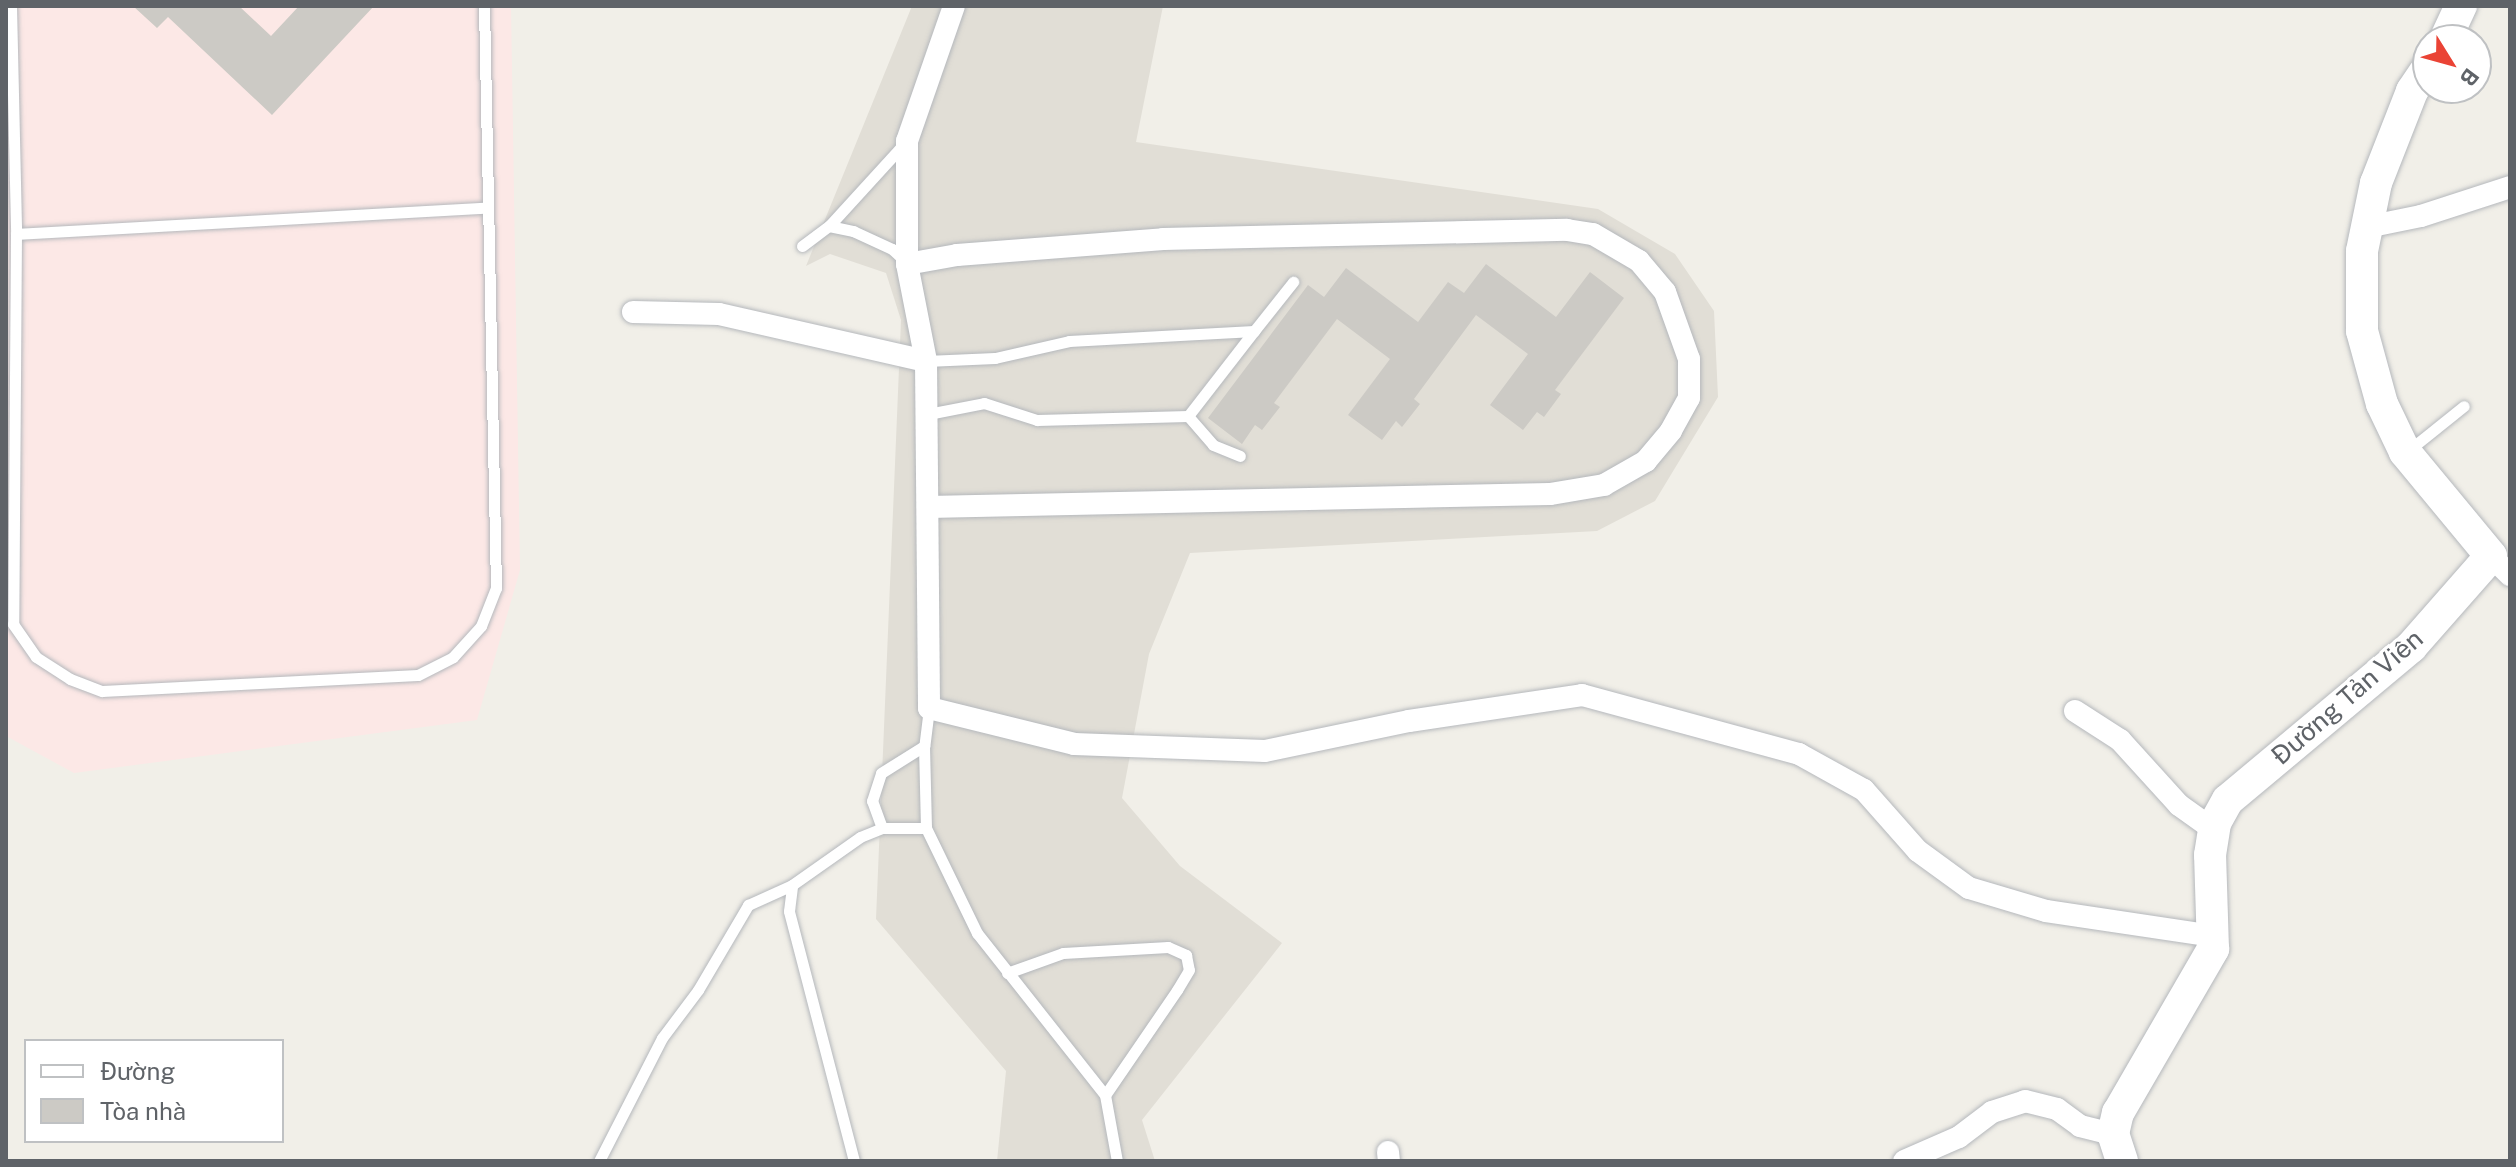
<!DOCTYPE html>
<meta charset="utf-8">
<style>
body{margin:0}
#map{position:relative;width:2516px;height:1167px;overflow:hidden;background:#f1efe8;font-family:"Public Sans",sans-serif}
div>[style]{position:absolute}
.education>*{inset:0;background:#e1ded6}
.medical>*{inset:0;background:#fce8e6}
.building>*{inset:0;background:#cccac5}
.roads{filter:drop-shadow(0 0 2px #b5b8bc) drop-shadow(0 0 2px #b5b8bc)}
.lane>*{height:11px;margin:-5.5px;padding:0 5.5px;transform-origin:5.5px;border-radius:5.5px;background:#fff}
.street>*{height:22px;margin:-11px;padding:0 11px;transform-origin:11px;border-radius:11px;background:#fff}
.secondary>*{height:32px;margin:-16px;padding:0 16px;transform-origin:16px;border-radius:16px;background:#fff}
span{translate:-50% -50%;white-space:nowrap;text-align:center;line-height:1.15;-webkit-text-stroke:6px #fff;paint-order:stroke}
.street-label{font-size:26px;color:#5f6368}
.frame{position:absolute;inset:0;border:8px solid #5f6368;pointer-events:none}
.legend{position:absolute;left:24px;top:1039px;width:260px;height:104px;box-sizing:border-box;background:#fff;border:2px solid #bfc1c3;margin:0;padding:10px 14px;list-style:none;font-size:24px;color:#5f6368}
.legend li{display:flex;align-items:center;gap:16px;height:40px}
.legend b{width:40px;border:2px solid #bfc1c3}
.north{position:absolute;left:2412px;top:24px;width:80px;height:80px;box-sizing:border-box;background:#fff;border:2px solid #bfc1c3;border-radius:50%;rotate:127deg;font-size:22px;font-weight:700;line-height:32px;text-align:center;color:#5f6368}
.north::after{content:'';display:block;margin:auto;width:28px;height:36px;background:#ea4335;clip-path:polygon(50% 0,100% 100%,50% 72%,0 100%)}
</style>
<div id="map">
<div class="education">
<i style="clip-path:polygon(912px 6px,1163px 6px,1136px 142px,1598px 209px,1675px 254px,1714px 311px,1718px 397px,1655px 501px,1597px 531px,1190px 553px,1149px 654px,1122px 798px,1180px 866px,1282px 943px,1142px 1120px,1155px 1161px,997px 1161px,1006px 1071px,876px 919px,901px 320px,886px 273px,830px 254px,806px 266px)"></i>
</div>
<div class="medical">
<i style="clip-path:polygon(6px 6px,511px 6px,520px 570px,477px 720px,74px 773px,6px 736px)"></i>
</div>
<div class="building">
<i style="clip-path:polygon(133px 6px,239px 6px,271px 36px,299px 6px,374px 6px,272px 115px,168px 17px,157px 28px)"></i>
<i style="clip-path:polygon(1486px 264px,1556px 317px,1590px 272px,1624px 298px,1555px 390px,1561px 394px,1544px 417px,1537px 412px,1523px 430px,1490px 405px,1528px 354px,1476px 315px,1414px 399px,1420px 404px,1402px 427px,1396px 421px,1382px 440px,1348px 415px,1390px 359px,1337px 319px,1274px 403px,1280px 407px,1262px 430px,1255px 425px,1242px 444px,1208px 418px,1308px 285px,1324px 297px,1346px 268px,1418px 322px,1448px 282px,1464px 293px)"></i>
</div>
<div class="roads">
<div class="lane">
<i style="left:11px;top:6px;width:228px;rotate:88.7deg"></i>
<i style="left:16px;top:234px;width:390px;rotate:90.4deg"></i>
<i style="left:13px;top:624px;width:40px;rotate:55.1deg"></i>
<i style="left:36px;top:657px;width:40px;rotate:32.9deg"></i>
<i style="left:70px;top:679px;width:34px;rotate:21deg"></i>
<i style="left:102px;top:691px;width:316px;rotate:-2.9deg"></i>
<i style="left:418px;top:675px;width:39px;rotate:-27deg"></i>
<i style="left:453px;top:657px;width:42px;rotate:-47.9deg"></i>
<i style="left:481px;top:626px;width:41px;rotate:-68.5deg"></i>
<i style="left:496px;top:588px;width:582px;rotate:-91.18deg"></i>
<i style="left:829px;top:226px;width:25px;rotate:12deg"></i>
<i style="left:853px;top:231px;width:43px;rotate:24.8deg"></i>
<i style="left:892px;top:249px;width:21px;rotate:43deg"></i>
<i style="left:16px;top:234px;width:472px;rotate:-3.2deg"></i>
<i style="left:802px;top:246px;width:34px;rotate:-37deg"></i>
<i style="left:829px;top:226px;width:111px;rotate:-47.6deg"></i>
<i style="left:926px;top:361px;width:69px;rotate:-2.5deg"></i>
<i style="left:995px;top:358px;width:76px;rotate:-12.9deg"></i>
<i style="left:1069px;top:341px;width:185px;rotate:-3.1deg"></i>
<i style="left:1254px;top:331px;width:63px;rotate:-51.5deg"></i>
<i style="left:928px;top:414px;width:57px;rotate:-11.1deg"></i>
<i style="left:984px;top:403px;width:56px;rotate:17.8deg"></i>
<i style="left:1037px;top:420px;width:151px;rotate:-1.5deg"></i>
<i style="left:1188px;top:416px;width:38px;rotate:49deg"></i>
<i style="left:1213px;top:445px;width:29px;rotate:22deg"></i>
<i style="left:1188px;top:416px;width:108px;rotate:-52.2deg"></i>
<i style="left:2409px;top:450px;width:70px;rotate:-38.7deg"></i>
<i style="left:929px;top:708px;width:38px;rotate:97deg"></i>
<i style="left:924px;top:746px;width:82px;rotate:88.6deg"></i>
<i style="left:926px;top:828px;width:117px;rotate:64.1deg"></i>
<i style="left:977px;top:933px;width:206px;rotate:51.7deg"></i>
<i style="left:1105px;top:1095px;width:67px;rotate:79.7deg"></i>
<i style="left:882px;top:828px;width:29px;rotate:-110deg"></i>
<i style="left:872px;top:801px;width:29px;rotate:-72deg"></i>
<i style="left:881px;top:773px;width:51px;rotate:-32.1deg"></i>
<i style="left:1007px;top:973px;width:59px;rotate:-19.7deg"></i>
<i style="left:1063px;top:953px;width:105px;rotate:-3.3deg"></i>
<i style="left:1168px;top:947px;width:20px;rotate:24deg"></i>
<i style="left:1186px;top:955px;width:15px;rotate:79deg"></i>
<i style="left:1189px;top:970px;width:23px;rotate:121deg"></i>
<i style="left:1177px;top:990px;width:127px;rotate:124.4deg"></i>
<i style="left:599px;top:1161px;width:138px;rotate:-62.9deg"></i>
<i style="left:662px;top:1038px;width:60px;rotate:-53.1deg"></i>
<i style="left:698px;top:990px;width:99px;rotate:-59.5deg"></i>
<i style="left:748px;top:905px;width:48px;rotate:-24.4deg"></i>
<i style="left:854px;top:1161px;width:258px;rotate:-104.6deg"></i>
<i style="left:789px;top:911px;width:26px;rotate:-83deg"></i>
<i style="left:792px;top:885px;width:83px;rotate:-35.2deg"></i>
<i style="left:860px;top:837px;width:24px;rotate:-22deg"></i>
<i style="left:882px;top:828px;width:44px"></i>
</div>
<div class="street">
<i style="left:954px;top:6px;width:143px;rotate:109.2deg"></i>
<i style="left:907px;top:141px;width:123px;rotate:90deg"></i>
<i style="left:907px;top:264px;width:99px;rotate:78.9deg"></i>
<i style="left:926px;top:361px;width:347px;rotate:89.5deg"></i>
<i style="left:929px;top:708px;width:149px;rotate:13.9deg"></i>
<i style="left:1074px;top:744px;width:191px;rotate:2.1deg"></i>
<i style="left:1265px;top:751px;width:147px;rotate:-11.8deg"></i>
<i style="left:1409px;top:721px;width:175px;rotate:-8.5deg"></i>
<i style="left:1582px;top:695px;width:225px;rotate:15.2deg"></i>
<i style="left:1799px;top:754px;width:74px;rotate:29deg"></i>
<i style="left:1864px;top:790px;width:81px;rotate:48.5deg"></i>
<i style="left:1918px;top:851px;width:63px;rotate:36deg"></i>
<i style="left:1969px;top:888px;width:80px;rotate:16.6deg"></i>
<i style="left:2046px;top:911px;width:170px;rotate:8.5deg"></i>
<i style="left:2367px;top:227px;width:55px;rotate:-11.5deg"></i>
<i style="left:2421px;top:216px;width:94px;rotate:-18deg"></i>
<i style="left:907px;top:264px;width:51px;rotate:-10.2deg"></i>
<i style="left:957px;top:255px;width:207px;rotate:-4.4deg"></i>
<i style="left:1163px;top:239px;width:404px;rotate:-1.3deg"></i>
<i style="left:1567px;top:230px;width:26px;rotate:9deg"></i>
<i style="left:1593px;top:234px;width:53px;rotate:30.4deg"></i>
<i style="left:1639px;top:261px;width:40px;rotate:50deg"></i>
<i style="left:1665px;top:292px;width:71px;rotate:70.3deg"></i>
<i style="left:1689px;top:359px;width:39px;rotate:90deg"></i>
<i style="left:1689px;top:398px;width:38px;rotate:119deg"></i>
<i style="left:1671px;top:431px;width:39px;rotate:130deg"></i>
<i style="left:1646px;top:461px;width:48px;rotate:150.3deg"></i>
<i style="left:1604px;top:485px;width:55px;rotate:170.5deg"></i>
<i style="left:1550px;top:494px;width:622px;rotate:178.8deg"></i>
<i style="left:633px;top:312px;width:86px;rotate:1.3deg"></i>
<i style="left:719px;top:314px;width:212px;rotate:12.8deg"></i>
<i style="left:2491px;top:556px;width:27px;rotate:45deg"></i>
<i style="left:2075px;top:711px;width:54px;rotate:32.8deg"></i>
<i style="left:2120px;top:740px;width:88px;rotate:47.8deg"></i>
<i style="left:2179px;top:805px;width:43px;rotate:35.5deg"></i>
<i style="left:1388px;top:1152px;width:9px;rotate:84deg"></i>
<i style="left:1904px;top:1161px;width:60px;rotate:-23.6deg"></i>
<i style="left:1959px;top:1137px;width:41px;rotate:-37.1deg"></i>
<i style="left:1992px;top:1112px;width:35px;rotate:-18deg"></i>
<i style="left:2025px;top:1101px;width:33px;rotate:14deg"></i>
<i style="left:2057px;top:1109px;width:29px;rotate:36deg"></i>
<i style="left:2080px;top:1126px;width:34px;rotate:14deg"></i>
</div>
<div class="secondary">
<i style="left:2445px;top:40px;width:38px;rotate:-65deg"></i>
<i style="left:2122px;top:1161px;width:28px;rotate:-108deg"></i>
<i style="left:2113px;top:1134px;width:22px;rotate:-77deg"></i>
<i style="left:2118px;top:1113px;width:190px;rotate:-59.9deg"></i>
<i style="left:2213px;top:949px;width:94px;rotate:-91.8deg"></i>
<i style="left:2210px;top:855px;width:32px;rotate:-81deg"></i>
<i style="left:2215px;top:823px;width:26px;rotate:-61deg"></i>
<i style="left:2228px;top:800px;width:239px;rotate:-39.9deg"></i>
<i style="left:2411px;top:647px;width:121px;rotate:-48.7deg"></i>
<i style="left:2491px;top:556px;width:135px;rotate:-129.6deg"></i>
<i style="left:2405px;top:452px;width:53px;rotate:-115.6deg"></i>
<i style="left:2382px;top:404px;width:76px;rotate:-105.3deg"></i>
<i style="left:2362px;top:331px;width:80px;rotate:-90deg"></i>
<i style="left:2362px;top:251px;width:69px;rotate:-78.4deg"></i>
<i style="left:2376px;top:183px;width:99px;rotate:-68.6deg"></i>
<i style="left:2412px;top:91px;width:29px;rotate:-56deg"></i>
</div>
</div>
<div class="street-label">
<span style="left:2347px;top:697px;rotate:-41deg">Đường Tản Viên</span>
</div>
<div class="frame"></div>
<ul class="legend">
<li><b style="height:10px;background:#fff"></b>Đường</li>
<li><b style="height:22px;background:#cccac5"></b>Tòa nhà</li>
</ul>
<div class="north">B</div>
</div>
